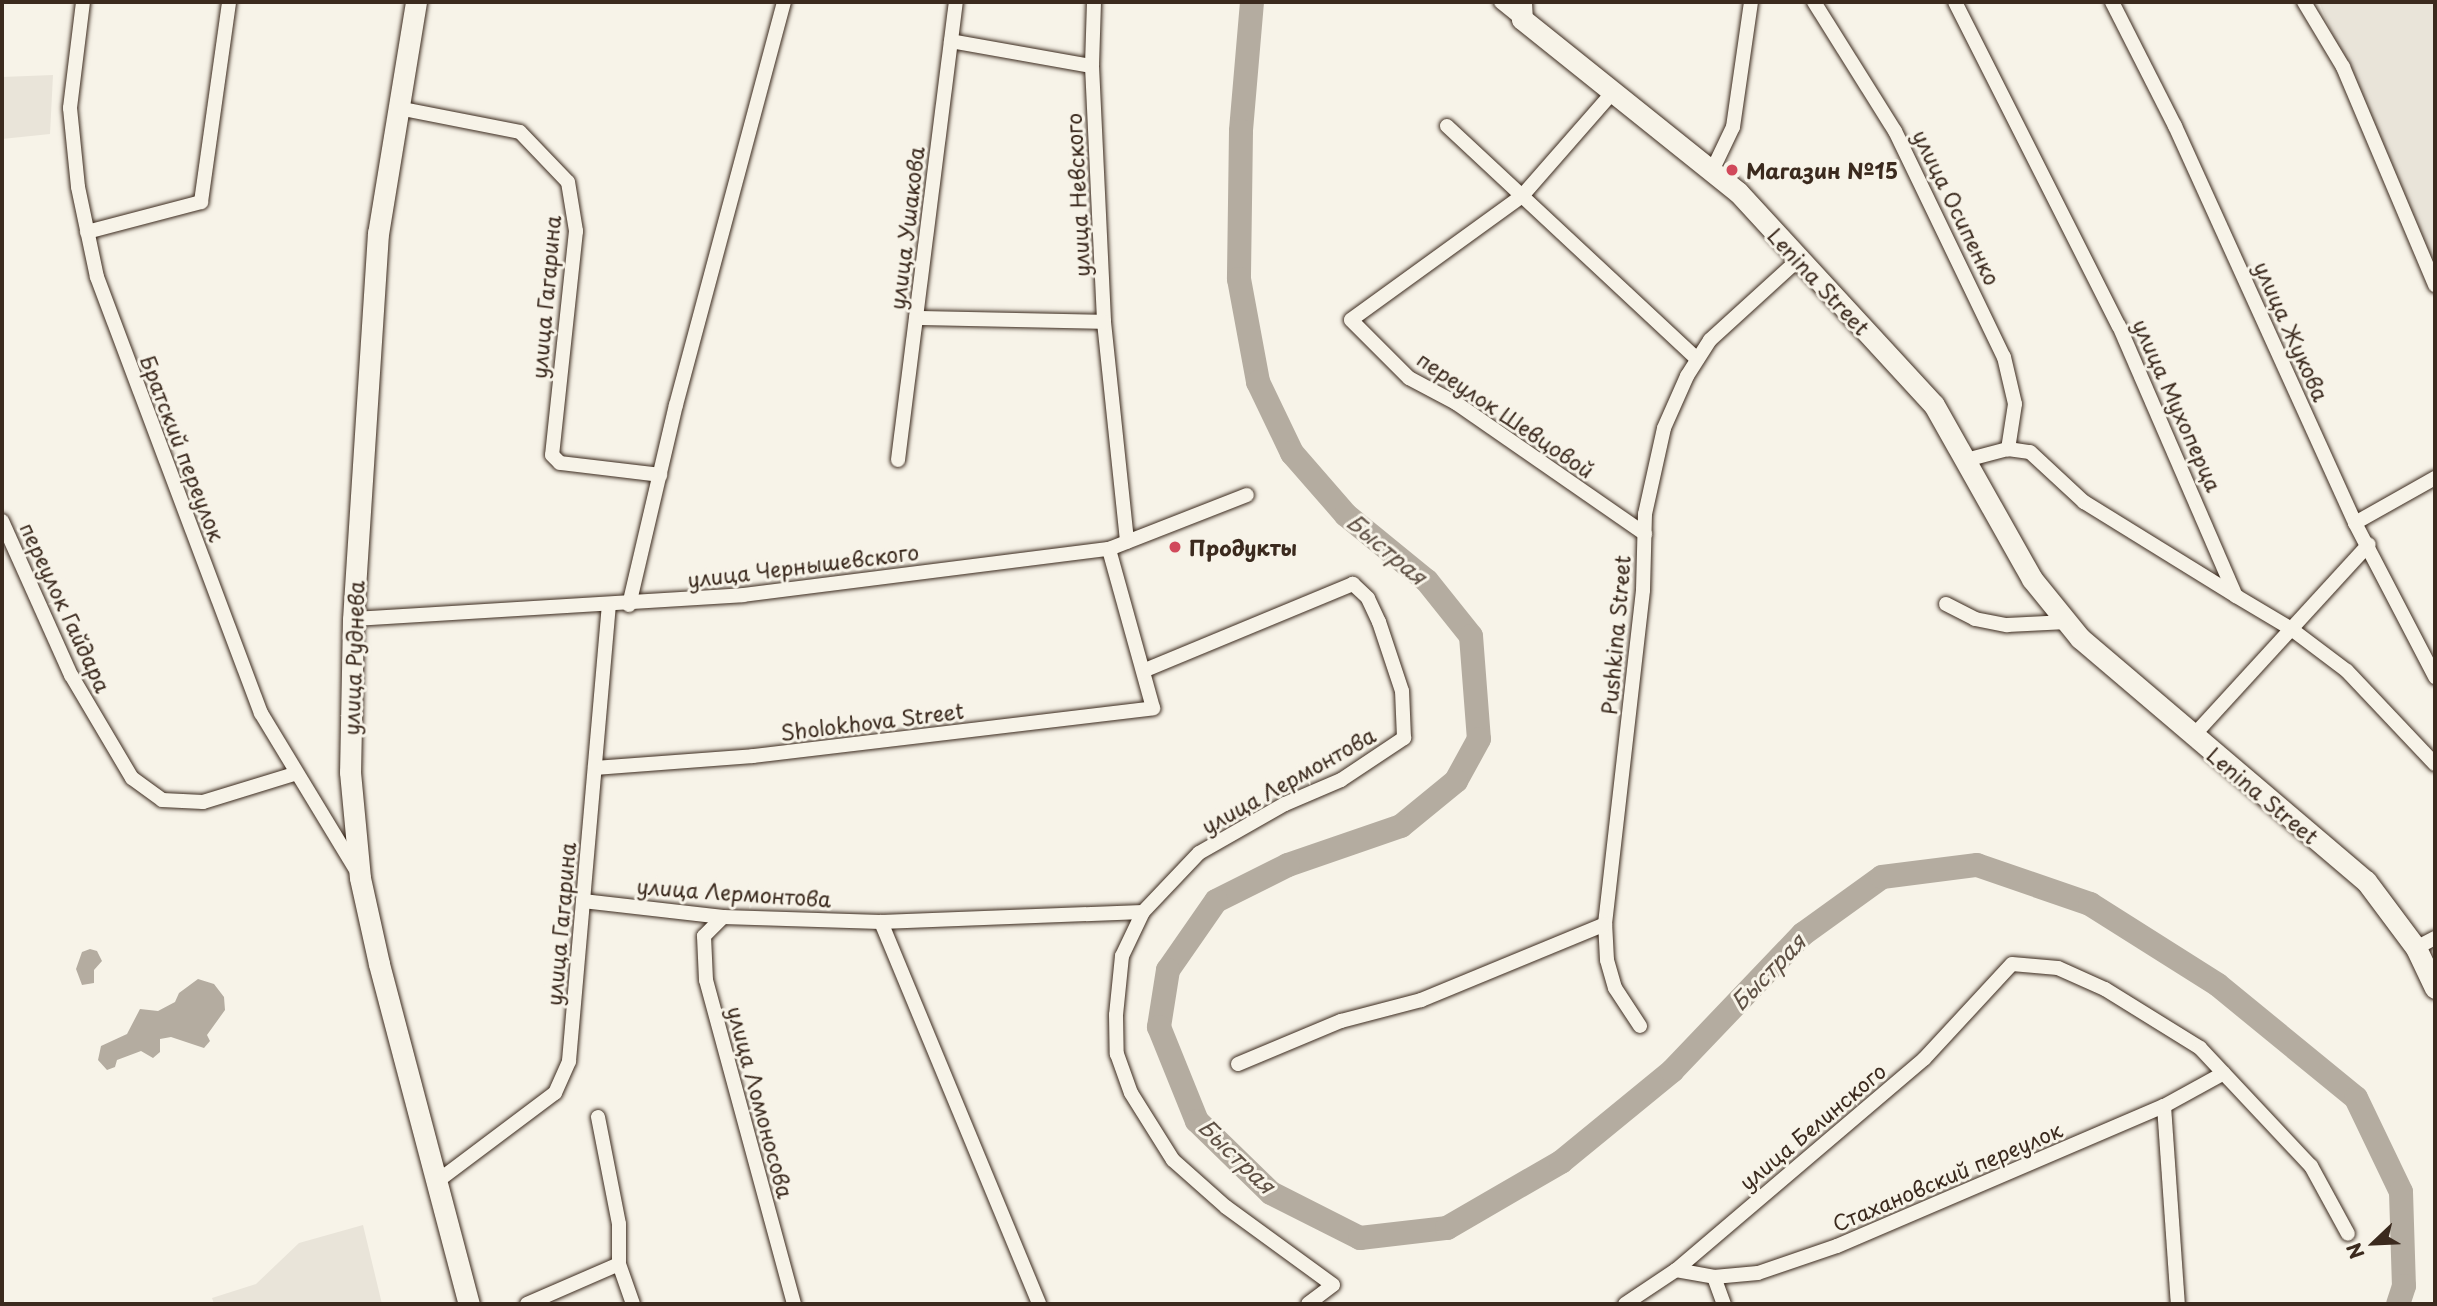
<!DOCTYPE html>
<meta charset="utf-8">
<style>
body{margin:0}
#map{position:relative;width:2437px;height:1306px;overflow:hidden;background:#f7f3e8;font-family:"Playpen Sans",sans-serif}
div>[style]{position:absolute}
.built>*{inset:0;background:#e9e4d9}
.water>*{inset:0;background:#b4aca0}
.river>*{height:24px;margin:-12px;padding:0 12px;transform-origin:12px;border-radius:12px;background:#b4aca0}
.roads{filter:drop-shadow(0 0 2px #3b2a1e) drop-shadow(0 0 2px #3b2a1e)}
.street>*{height:14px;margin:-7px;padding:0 7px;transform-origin:7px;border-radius:7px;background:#f7f3e8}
.secondary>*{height:21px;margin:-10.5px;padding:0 10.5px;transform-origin:10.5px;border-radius:10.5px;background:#f7f3e8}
.dots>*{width:19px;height:19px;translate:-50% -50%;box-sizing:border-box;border:4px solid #f7f3e8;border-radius:50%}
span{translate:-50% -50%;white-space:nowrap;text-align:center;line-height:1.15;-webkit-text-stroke:6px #f7f3e8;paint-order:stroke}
.poi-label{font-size:21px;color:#3b2a1e;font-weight:700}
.left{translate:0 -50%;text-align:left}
.street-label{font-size:21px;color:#3b2a1e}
.water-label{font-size:23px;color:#5f5145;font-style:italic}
.frame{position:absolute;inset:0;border:4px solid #3b2a1e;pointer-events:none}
.north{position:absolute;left:2339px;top:1208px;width:70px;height:70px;-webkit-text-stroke:5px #f7f3e8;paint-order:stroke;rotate:247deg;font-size:19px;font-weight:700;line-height:28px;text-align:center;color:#3b2a1e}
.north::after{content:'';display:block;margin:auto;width:24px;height:32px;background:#3b2a1e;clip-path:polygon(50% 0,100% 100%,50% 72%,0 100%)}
</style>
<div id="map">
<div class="built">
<i style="clip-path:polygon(2319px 2px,2435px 2px,2435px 282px)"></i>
<i style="clip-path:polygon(53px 75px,50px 134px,2px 139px,2px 77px)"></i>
<i style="clip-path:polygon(363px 1225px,382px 1304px,214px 1304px,212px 1298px,256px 1284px,299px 1243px)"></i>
</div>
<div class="water">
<i style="clip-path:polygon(90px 949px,97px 951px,102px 961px,94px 970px,94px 983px,82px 985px,76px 969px,82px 952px)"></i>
<i style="clip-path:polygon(198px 979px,214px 984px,224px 997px,225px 1010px,207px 1035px,210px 1041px,204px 1048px,171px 1037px,160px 1039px,160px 1052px,153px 1058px,141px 1051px,117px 1060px,115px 1067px,107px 1070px,98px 1060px,101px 1046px,127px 1034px,140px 1009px,158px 1011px,175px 1002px,179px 993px)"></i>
</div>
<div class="river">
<i style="left:1252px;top:2px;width:129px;rotate:94.9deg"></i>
<i style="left:1241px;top:131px;width:148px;rotate:90.8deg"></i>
<i style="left:1239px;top:279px;width:105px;rotate:79.5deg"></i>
<i style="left:1258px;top:382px;width:79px;rotate:64.4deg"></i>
<i style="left:1292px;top:453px;width:82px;rotate:48.9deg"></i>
<i style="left:1346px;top:515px;width:104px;rotate:39.2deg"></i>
<i style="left:1427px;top:581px;width:70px;rotate:51.3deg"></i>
<i style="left:1471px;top:636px;width:103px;rotate:85.6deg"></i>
<i style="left:1479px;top:739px;width:48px;rotate:118.7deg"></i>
<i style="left:1456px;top:781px;width:71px;rotate:140.7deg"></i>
<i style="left:1401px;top:826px;width:120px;rotate:161deg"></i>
<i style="left:1288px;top:865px;width:80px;rotate:153.4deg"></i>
<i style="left:1216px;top:901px;width:84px;rotate:124.8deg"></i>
<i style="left:1168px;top:970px;width:58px;rotate:99deg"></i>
<i style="left:1159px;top:1027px;width:101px;rotate:68deg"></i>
<i style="left:1197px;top:1121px;width:103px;rotate:44.2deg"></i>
<i style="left:1271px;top:1193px;width:100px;rotate:26.8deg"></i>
<i style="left:1360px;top:1238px;width:88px;rotate:-6.6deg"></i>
<i style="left:1447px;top:1228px;width:132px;rotate:-30.1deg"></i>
<i style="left:1561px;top:1162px;width:144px;rotate:-39.3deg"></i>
<i style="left:1672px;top:1071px;width:190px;rotate:-46.3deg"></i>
<i style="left:1803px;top:934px;width:97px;rotate:-35.8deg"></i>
<i style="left:1882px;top:877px;width:96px;rotate:-7.2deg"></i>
<i style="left:1977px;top:865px;width:120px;rotate:19deg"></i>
<i style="left:2090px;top:904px;width:151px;rotate:32.3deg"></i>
<i style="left:2218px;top:985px;width:178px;rotate:39.3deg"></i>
<i style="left:2356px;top:1098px;width:104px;rotate:64.4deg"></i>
<i style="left:2401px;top:1192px;width:94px;rotate:88.2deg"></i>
<i style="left:2404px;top:1286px;width:19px;rotate:108deg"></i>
</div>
<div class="roads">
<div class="street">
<i style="left:83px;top:2px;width:107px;rotate:97deg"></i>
<i style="left:70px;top:108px;width:79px;rotate:84.2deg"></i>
<i style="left:78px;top:187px;width:92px;rotate:78.1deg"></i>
<i style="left:97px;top:277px;width:466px;rotate:69.4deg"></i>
<i style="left:261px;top:713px;width:181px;rotate:58.8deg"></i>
<i style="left:1094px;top:2px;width:64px;rotate:91.8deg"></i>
<i style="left:1092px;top:66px;width:256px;rotate:87.3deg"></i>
<i style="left:1104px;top:322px;width:221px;rotate:84deg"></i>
<i style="left:1501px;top:2px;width:27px;rotate:39deg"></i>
<i style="left:1814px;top:2px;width:152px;rotate:57.9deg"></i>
<i style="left:1895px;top:131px;width:251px;rotate:64.3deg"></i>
<i style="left:2004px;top:357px;width:48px;rotate:76.8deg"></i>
<i style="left:2015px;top:404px;width:46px;rotate:98.8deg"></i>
<i style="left:1955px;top:2px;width:363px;rotate:63.2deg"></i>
<i style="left:2119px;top:326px;width:294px;rotate:66.6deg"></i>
<i style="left:2236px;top:596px;width:63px;rotate:30.7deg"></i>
<i style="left:2290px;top:628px;width:71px;rotate:37deg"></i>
<i style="left:2347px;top:671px;width:128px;rotate:46.6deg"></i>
<i style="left:2112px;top:2px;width:139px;rotate:63.1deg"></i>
<i style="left:2175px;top:126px;width:436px;rotate:65.6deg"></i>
<i style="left:2355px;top:523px;width:174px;rotate:62.5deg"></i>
<i style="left:2304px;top:2px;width:76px;rotate:59deg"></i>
<i style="left:2343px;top:67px;width:237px;rotate:67.1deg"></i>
<i style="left:951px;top:41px;width:143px;rotate:10.1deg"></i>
<i style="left:1613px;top:92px;width:138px;rotate:131.2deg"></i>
<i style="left:1522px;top:196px;width:211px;rotate:144.1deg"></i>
<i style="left:1351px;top:320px;width:82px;rotate:45deg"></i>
<i style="left:1409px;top:378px;width:53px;rotate:28deg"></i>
<i style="left:1456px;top:403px;width:230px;rotate:34.7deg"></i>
<i style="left:398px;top:108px;width:124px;rotate:11.1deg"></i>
<i style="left:520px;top:132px;width:69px;rotate:46.2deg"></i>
<i style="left:568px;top:182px;width:50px;rotate:80.7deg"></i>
<i style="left:576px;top:231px;width:225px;rotate:96.1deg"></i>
<i style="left:552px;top:455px;width:11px;rotate:45deg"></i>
<i style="left:560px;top:463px;width:101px;rotate:6.8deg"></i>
<i style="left:1447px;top:126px;width:342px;rotate:43deg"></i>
<i style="left:1712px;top:171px;width:49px;rotate:-64.5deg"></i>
<i style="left:1733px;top:127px;width:126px;rotate:-81.8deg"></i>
<i style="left:87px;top:232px;width:118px;rotate:-14.7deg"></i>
<i style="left:201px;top:202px;width:202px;rotate:-82deg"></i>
<i style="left:916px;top:318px;width:188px;rotate:1.2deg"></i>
<i style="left:898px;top:460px;width:462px;rotate:-82.8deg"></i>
<i style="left:1966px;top:460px;width:43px;rotate:-14.7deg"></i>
<i style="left:2008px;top:449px;width:22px;rotate:8deg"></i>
<i style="left:2030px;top:452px;width:74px;rotate:42.8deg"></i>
<i style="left:2084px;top:502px;width:179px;rotate:31.7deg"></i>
<i style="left:2px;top:521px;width:169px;rotate:65.9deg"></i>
<i style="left:71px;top:675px;width:120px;rotate:59.4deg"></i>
<i style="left:132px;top:778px;width:37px;rotate:36deg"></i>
<i style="left:162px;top:800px;width:41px;rotate:2.8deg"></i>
<i style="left:203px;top:802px;width:95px;rotate:-17.1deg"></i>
<i style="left:2355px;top:523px;width:92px;rotate:-29.4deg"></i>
<i style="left:1946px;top:604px;width:33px;rotate:27deg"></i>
<i style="left:1975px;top:619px;width:33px;rotate:11deg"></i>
<i style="left:2007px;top:625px;width:60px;rotate:-2.9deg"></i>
<i style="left:629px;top:605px;width:205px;rotate:-76.8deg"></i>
<i style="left:676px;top:405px;width:417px;rotate:-75deg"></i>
<i style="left:353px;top:619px;width:391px;rotate:-3.5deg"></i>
<i style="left:743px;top:595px;width:369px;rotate:-7.2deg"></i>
<i style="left:1109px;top:549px;width:148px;rotate:-21.4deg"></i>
<i style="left:2193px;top:736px;width:260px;rotate:-47.5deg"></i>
<i style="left:595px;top:768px;width:158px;rotate:-4.3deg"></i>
<i style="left:753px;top:756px;width:403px;rotate:-6.8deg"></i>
<i style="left:1153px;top:708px;width:165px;rotate:-105.5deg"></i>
<i style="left:583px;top:901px;width:141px;rotate:6.5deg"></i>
<i style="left:723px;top:917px;width:158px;rotate:1.8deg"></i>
<i style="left:881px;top:922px;width:262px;rotate:-2.2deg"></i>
<i style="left:1143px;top:912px;width:81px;rotate:-46.5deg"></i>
<i style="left:1199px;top:853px;width:99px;rotate:-29.7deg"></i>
<i style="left:1285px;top:804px;width:61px;rotate:-23.2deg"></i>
<i style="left:1341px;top:780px;width:76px;rotate:-33.7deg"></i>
<i style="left:1404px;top:738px;width:47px;rotate:-92.4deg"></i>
<i style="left:1402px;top:691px;width:73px;rotate:-108.4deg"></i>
<i style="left:1379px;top:622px;width:26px;rotate:-115deg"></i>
<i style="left:1368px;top:598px;width:21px;rotate:-137deg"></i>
<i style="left:1353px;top:584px;width:227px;rotate:157.5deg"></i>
<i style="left:1143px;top:912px;width:49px;rotate:115.5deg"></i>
<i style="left:1122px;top:956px;width:59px;rotate:95.8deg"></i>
<i style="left:1116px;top:1015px;width:39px;rotate:89deg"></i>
<i style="left:1117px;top:1054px;width:41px;rotate:70.3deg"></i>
<i style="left:1131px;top:1093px;width:79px;rotate:57.9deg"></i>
<i style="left:1173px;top:1160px;width:71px;rotate:41.6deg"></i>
<i style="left:1226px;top:1207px;width:132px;rotate:36.1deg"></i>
<i style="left:1333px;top:1285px;width:31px;rotate:143deg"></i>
<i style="left:723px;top:917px;width:27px;rotate:135deg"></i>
<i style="left:704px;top:936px;width:44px;rotate:87.4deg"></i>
<i style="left:706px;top:980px;width:336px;rotate:74.8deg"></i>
<i style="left:881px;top:922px;width:413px;rotate:67.5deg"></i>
<i style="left:2416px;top:948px;width:21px;rotate:-28deg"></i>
<i style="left:1640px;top:1026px;width:45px;rotate:-123.3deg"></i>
<i style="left:1615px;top:988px;width:29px;rotate:-106deg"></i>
<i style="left:1607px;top:960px;width:36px;rotate:-93deg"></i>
<i style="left:1605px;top:924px;width:336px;rotate:-83.5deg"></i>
<i style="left:1643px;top:590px;width:76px;rotate:-88.5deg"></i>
<i style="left:1645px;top:514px;width:88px;rotate:-77.5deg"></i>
<i style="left:1664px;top:428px;width:57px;rotate:-66.1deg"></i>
<i style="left:1687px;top:376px;width:43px;rotate:-57.4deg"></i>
<i style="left:1710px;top:340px;width:119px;rotate:-42.3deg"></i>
<i style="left:1238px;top:1064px;width:112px;rotate:-22.7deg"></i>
<i style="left:1341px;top:1021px;width:83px;rotate:-14.7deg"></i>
<i style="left:1421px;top:1000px;width:199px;rotate:-22.4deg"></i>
<i style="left:2164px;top:1106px;width:198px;rotate:86deg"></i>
<i style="left:598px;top:1117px;width:109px;rotate:78.9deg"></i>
<i style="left:619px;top:1224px;width:40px;rotate:90deg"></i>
<i style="left:619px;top:1264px;width:42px;rotate:70.7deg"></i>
<i style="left:435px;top:1183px;width:150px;rotate:-36.9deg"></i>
<i style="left:555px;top:1093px;width:35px;rotate:-66deg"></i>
<i style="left:569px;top:1061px;width:457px;rotate:-85deg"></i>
<i style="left:1676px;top:1270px;width:39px;rotate:10deg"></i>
<i style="left:1714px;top:1277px;width:44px;rotate:-5.2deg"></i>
<i style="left:1758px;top:1273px;width:83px;rotate:-18.9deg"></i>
<i style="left:1837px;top:1246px;width:356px;rotate:-23.2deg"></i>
<i style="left:2164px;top:1106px;width:68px;rotate:-28.8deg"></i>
<i style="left:1714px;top:1277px;width:29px;rotate:70deg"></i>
<i style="left:527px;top:1304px;width:100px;rotate:-23.5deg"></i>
<i style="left:1625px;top:1304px;width:61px;rotate:-33.7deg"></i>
<i style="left:1676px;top:1270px;width:326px;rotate:-40.4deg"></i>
<i style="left:1924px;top:1059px;width:129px;rotate:-47.2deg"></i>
<i style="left:2012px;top:964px;width:46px;rotate:5deg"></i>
<i style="left:2058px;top:968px;width:51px;rotate:24.1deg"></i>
<i style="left:2105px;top:989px;width:112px;rotate:31.8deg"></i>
<i style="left:2200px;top:1048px;width:162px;rotate:46.8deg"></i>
<i style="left:2311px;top:1166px;width:77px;rotate:61.4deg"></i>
</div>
<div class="secondary">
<i style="left:416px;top:2px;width:234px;rotate:99.3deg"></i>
<i style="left:378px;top:233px;width:387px;rotate:93.7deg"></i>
<i style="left:353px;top:619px;width:153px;rotate:91.1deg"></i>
<i style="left:350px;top:772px;width:106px;rotate:84.6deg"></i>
<i style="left:360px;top:878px;width:88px;rotate:77.5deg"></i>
<i style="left:379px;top:964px;width:352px;rotate:75.2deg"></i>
<i style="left:1521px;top:2px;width:17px;rotate:87deg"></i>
<i style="left:1522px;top:19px;width:277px;rotate:38.7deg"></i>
<i style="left:1738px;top:192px;width:289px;rotate:47.4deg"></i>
<i style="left:1934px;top:405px;width:200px;rotate:60.6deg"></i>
<i style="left:2032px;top:579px;width:76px;rotate:50.9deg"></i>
<i style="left:2080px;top:638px;width:375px;rotate:40.4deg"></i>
<i style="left:2366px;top:881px;width:84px;rotate:53.3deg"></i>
<i style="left:2416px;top:948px;width:44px;rotate:64.6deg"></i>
</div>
</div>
<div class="dots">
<i style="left:1732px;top:170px;background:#d1495b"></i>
<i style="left:1175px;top:547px;background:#d1495b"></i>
</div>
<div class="poi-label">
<span class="left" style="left:1746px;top:170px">Магазин №15</span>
<span class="left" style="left:1189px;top:547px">Продукты</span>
</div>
<div class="street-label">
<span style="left:1077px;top:195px;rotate:-93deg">улица Невского</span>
<span style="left:1957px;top:207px;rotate:64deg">улица Осипенко</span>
<span style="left:906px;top:228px;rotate:-83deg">улица Ушакова</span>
<span style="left:1819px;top:281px;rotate:47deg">Lenina Street</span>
<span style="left:545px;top:297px;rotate:-85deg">улица Гагарина</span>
<span style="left:2292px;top:331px;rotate:66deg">улица Жукова</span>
<span style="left:2178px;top:405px;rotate:66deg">улица Мухоперца</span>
<span style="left:1506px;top:414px;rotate:34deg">переулок Шевцовой</span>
<span style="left:183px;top:448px;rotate:69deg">Братский переулок</span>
<span style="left:803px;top:565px;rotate:-7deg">улица Чернышевского</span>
<span style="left:66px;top:607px;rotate:65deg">переулок Гайдара</span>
<span style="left:1615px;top:635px;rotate:-85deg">Pushkina Street</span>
<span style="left:353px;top:658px;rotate:-88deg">улица Руднева</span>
<span style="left:872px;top:721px;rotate:-7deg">Sholokhova Street</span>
<span style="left:1288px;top:780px;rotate:-29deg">улица Лермонтова</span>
<span style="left:2263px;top:795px;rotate:40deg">Lenina Street</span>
<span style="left:734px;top:892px;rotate:4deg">улица Лермонтова</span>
<span style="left:560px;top:924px;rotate:-85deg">улица Гагарина</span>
<span style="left:761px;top:1102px;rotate:75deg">улица Ломоносова</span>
<span style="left:1812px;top:1126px;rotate:-40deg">улица Белинского</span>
<span style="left:1947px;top:1176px;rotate:-23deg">Стахановский переулок</span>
</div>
<div class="water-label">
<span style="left:1387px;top:549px;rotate:40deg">Быстрая</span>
<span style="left:1768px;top:972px;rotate:-46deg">Быстрая</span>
<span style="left:1237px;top:1156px;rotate:44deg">Быстрая</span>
</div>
<div class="frame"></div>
<div class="north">N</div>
</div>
